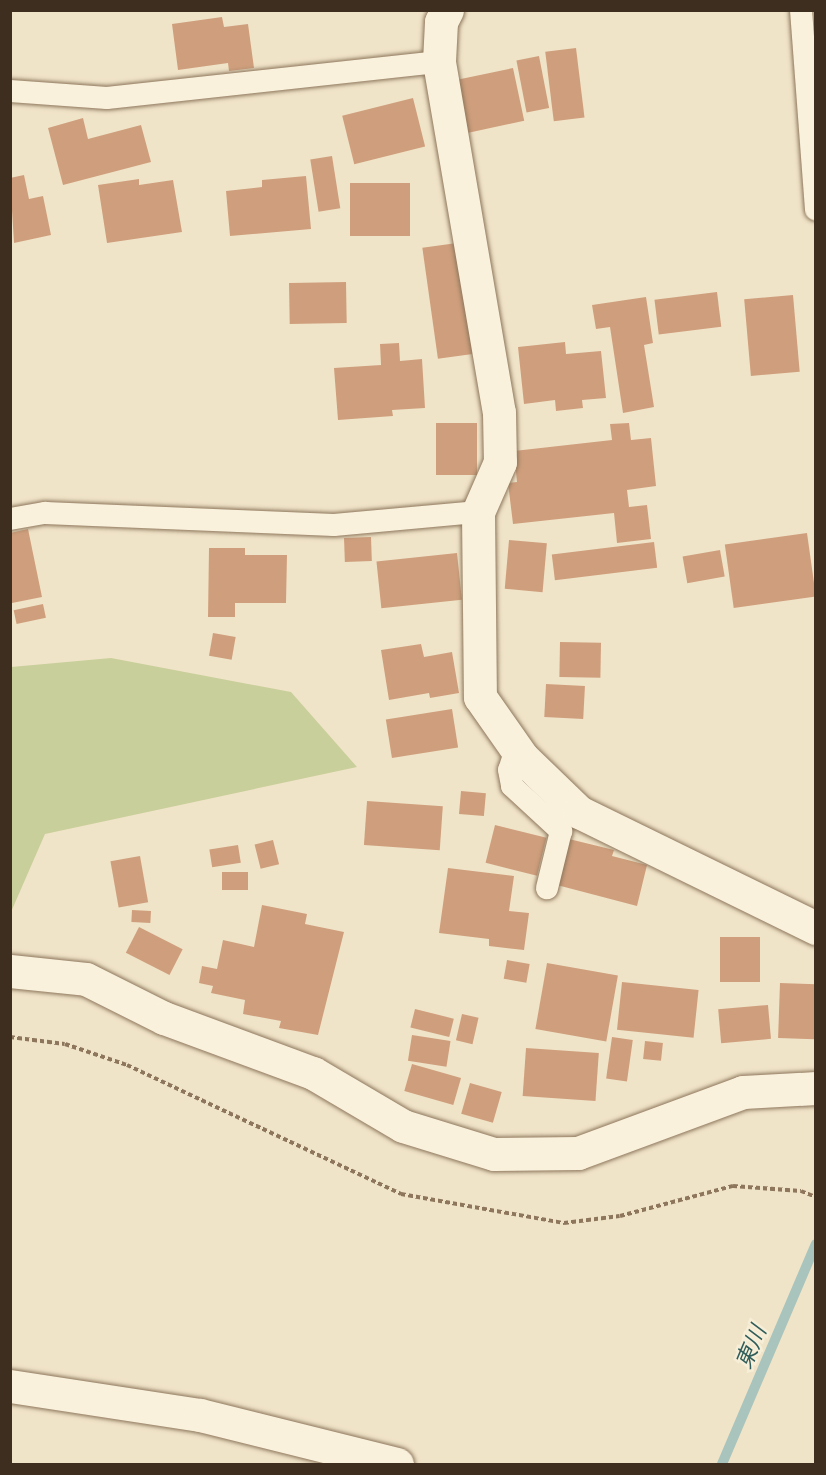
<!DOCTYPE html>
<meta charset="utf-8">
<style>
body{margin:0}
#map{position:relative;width:826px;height:1475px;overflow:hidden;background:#f0e4c8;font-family:"Crimson Pro","Noto Sans JP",serif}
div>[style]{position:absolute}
.green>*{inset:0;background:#c9cf9b}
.stream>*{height:10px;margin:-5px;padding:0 5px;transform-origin:5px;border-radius:5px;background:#a9c4bc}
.building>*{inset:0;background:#cf9f7d;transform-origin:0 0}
.path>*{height:4px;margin-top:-2px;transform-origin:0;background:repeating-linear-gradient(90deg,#8d765c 0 4.5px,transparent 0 7.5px)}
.roads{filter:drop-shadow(0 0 2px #8d765c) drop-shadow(0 0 2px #8d765c)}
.lane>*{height:22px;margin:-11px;padding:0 11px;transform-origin:11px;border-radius:11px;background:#faf1dc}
.street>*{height:33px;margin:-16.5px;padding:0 16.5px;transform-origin:16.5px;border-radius:16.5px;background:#faf1dc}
span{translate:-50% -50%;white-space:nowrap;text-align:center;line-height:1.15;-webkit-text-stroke:5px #f7eed8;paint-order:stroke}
.water-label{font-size:22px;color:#2f5d5a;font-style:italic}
.frame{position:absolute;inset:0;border:12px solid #3d2e20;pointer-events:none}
</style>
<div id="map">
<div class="green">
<i style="clip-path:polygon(111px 658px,291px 692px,357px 767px,45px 834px,11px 912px,11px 667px)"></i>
</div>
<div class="stream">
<i style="left:722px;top:1464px;width:239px;rotate:-66.9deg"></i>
</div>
<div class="building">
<i style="clip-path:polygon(222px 17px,224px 27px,248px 24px,254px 68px,229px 71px,228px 63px,178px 70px,172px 24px)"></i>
<i style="left:576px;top:48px;width:70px;height:31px;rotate:83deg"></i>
<i style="left:539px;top:56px;width:53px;height:23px;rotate:79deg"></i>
<i style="left:513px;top:68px;width:54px;height:57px;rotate:78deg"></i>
<i style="left:413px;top:98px;width:50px;height:73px;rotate:76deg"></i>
<i style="clip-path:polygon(83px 118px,88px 139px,141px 125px,151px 162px,63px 185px,48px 128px)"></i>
<i style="left:332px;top:156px;width:53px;height:22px;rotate:81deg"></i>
<i style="clip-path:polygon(24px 175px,29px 199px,43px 196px,51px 235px,14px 243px,10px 178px)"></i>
<i style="clip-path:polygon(306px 176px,311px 229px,230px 236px,226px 191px,262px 187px,262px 180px)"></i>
<i style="clip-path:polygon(139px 179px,139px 185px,173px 180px,182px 232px,107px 243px,98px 185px)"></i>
<i style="left:350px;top:183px;width:60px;height:53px"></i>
<i style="left:457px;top:243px;width:112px;height:35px;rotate:82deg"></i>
<i style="left:346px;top:282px;width:41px;height:57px;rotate:89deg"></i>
<i style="left:717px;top:292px;width:35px;height:63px;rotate:83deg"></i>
<i style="left:793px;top:295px;width:77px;height:49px;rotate:85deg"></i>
<i style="clip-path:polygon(646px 297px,653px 343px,644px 345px,654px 407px,623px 413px,610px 327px,596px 329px,592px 305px)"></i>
<i style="clip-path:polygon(565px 342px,566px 354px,601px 351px,606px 398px,582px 400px,583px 408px,556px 411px,555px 400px,524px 404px,518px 347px)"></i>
<i style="clip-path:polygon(399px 343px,400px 361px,422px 359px,425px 408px,392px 410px,393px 416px,338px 420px,334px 368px,381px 365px,380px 344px)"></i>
<i style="left:436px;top:423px;width:41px;height:52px"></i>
<i style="clip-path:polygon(629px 423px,631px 440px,651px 438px,656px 486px,627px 490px,629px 507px,647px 505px,651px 539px,617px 543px,614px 513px,513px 524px,508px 483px,517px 482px,514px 451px,612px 440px,610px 424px)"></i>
<i style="clip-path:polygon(28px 529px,42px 597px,12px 603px,10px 533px)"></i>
<i style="left:807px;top:533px;width:64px;height:83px;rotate:82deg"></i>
<i style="left:371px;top:537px;width:24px;height:27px;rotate:88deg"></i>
<i style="left:509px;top:540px;width:38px;height:49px;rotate:5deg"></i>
<i style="left:654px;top:542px;width:26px;height:103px;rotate:83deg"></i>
<i style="clip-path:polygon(209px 548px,245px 548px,245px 555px,287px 555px,286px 603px,235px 603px,235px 617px,208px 617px)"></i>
<i style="left:720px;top:550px;width:27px;height:38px;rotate:80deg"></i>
<i style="left:457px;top:553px;width:47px;height:81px;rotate:84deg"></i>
<i style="left:43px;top:604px;width:14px;height:30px;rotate:78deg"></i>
<i style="left:213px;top:633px;width:23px;height:23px;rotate:10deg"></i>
<i style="left:560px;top:642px;width:41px;height:35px;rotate:1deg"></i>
<i style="clip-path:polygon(421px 644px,424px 657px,452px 652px,459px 693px,430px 698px,429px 693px,389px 700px,381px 650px)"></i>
<i style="left:546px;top:684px;width:39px;height:33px;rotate:3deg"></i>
<i style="left:452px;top:709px;width:39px;height:67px;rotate:81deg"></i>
<i style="left:461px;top:791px;width:25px;height:23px;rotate:5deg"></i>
<i style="left:367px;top:801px;width:76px;height:44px;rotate:4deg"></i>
<i style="left:495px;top:825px;width:53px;height:39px;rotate:14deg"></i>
<i style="clip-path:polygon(569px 839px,614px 850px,612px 856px,647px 865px,637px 906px,557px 885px)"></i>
<i style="left:273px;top:840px;width:25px;height:19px;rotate:76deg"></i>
<i style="left:238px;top:845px;width:18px;height:29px;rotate:81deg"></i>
<i style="left:140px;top:856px;width:47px;height:30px;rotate:80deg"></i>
<i style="clip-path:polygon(448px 868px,514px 876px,509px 911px,529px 913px,524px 950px,489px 946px,489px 939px,439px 933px)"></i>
<i style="left:222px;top:872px;width:26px;height:18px"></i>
<i style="clip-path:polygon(262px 905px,307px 914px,305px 924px,344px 932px,318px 1035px,279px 1028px,281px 1021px,243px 1014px,245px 1000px,211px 993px,213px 986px,199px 983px,202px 966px,217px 969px,223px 940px,254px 947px)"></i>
<i style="left:132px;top:910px;width:19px;height:12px;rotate:3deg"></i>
<i style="left:139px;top:927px;width:49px;height:29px;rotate:27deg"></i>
<i style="left:720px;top:937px;width:40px;height:45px"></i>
<i style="left:507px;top:960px;width:23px;height:19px;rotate:10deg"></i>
<i style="left:547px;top:963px;width:72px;height:67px;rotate:10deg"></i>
<i style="left:622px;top:982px;width:77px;height:48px;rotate:6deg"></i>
<i style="left:780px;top:983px;width:36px;height:55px;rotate:2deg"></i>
<i style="left:768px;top:1005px;width:34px;height:50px;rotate:85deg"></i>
<i style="left:415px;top:1009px;width:40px;height:19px;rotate:14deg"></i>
<i style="left:462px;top:1014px;width:17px;height:27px;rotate:13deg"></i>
<i style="left:412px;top:1035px;width:39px;height:26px;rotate:9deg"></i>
<i style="left:612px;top:1037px;width:21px;height:42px;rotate:8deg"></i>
<i style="left:645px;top:1041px;width:18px;height:18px;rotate:6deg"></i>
<i style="left:526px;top:1048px;width:73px;height:48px;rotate:4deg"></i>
<i style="left:412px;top:1064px;width:51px;height:28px;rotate:16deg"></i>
<i style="left:470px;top:1083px;width:33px;height:32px;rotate:16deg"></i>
</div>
<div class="path">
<i style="left:10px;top:1037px;width:55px;rotate:7.3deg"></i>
<i style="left:65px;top:1044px;width:65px;rotate:18.7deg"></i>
<i style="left:127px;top:1065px;width:303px;rotate:25.2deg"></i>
<i style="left:401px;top:1194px;width:166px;rotate:10.1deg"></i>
<i style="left:564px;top:1223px;width:56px;rotate:-7.1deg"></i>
<i style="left:620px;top:1216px;width:117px;rotate:-14.9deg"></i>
<i style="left:733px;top:1186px;width:68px;rotate:4.2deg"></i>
<i style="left:801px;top:1191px;width:16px;rotate:22deg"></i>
</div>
<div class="roads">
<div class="lane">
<i style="left:801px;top:10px;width:200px;rotate:85.7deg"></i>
<i style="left:10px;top:91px;width:97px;rotate:4.1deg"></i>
<i style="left:107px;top:98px;width:334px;rotate:-6.2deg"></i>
<i style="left:10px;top:519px;width:36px;rotate:-10deg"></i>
<i style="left:45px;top:513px;width:289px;rotate:2.4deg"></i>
<i style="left:334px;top:525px;width:145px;rotate:-5.2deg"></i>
<i style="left:516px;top:749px;width:22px;rotate:108deg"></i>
<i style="left:509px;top:770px;width:16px;rotate:79deg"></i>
<i style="left:512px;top:786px;width:67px;rotate:42.6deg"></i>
<i style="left:561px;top:831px;width:59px;rotate:103.8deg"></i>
</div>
<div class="street">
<i style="left:447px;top:10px;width:13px;rotate:117deg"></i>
<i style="left:441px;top:22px;width:40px;rotate:92.9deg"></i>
<i style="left:439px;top:62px;width:355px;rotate:80.3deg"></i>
<i style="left:499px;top:412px;width:50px;rotate:88.9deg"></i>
<i style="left:500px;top:462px;width:55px;rotate:113.7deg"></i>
<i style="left:478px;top:512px;width:185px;rotate:89.4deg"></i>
<i style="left:480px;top:697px;width:73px;rotate:55deg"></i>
<i style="left:522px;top:757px;width:79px;rotate:44deg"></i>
<i style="left:579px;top:812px;width:264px;rotate:26.1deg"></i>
<i style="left:10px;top:971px;width:76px;rotate:6deg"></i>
<i style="left:86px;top:979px;width:87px;rotate:26.6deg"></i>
<i style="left:164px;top:1018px;width:159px;rotate:20.3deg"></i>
<i style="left:313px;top:1073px;width:104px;rotate:30.5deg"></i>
<i style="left:403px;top:1126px;width:95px;rotate:17.1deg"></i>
<i style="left:494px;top:1154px;width:84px;rotate:-0.7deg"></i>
<i style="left:578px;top:1153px;width:176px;rotate:-20.3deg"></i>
<i style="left:743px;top:1092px;width:73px;rotate:-3.1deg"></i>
<i style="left:10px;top:1386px;width:192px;rotate:8.7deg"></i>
<i style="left:200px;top:1415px;width:203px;rotate:14deg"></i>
</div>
</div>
<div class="water-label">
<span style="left:751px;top:1347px;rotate:-67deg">東川</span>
</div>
<div class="frame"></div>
</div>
